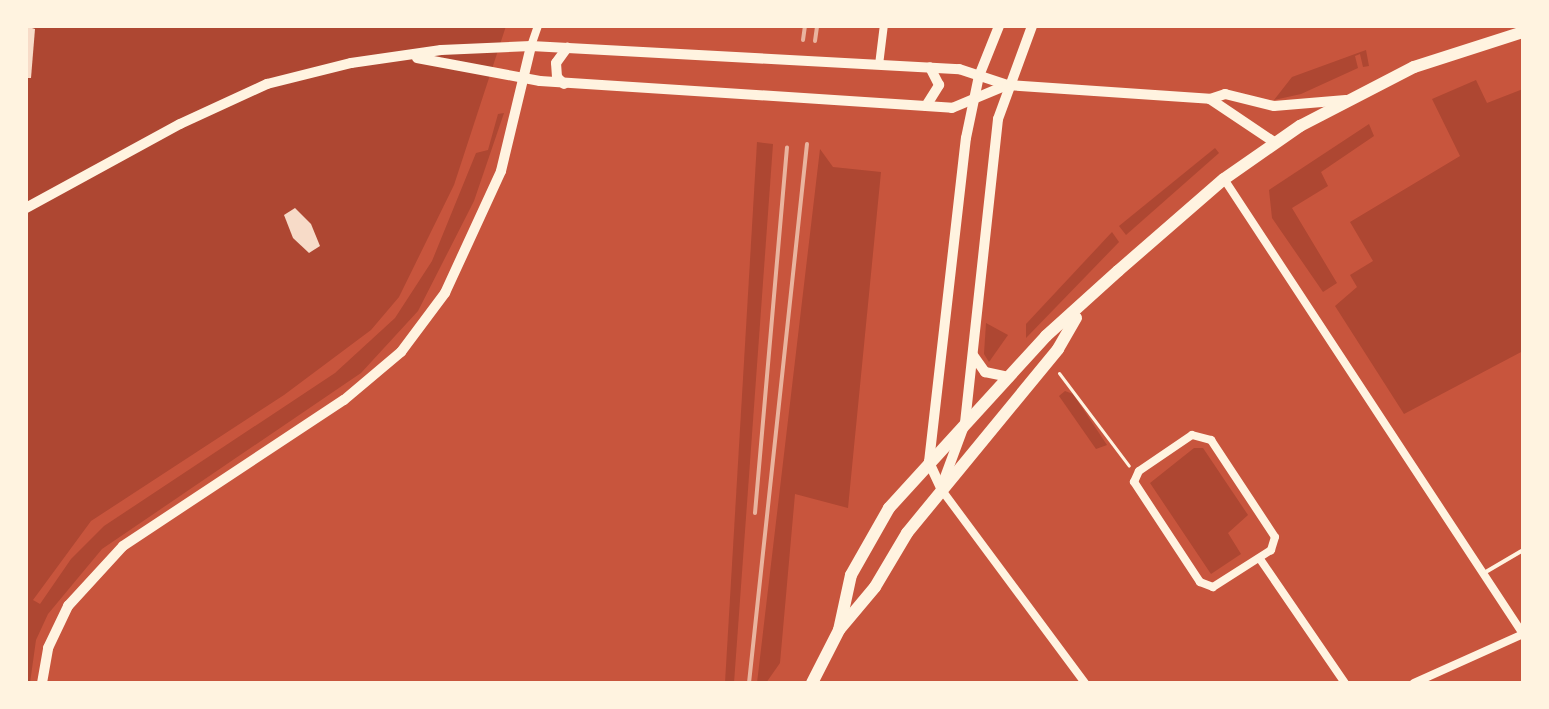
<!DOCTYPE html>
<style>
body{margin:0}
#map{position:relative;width:1549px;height:709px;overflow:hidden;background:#c8553d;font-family:Merriweather,serif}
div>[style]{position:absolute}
.green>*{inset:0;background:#ae4732}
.building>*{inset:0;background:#f7dbc8}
.path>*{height:3px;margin:-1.5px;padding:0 1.5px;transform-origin:1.5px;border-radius:1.5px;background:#fff3e0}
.service>*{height:4px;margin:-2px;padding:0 2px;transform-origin:2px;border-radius:2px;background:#fff3e0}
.minor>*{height:8px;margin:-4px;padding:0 4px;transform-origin:4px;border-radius:4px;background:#fff3e0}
.tertiary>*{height:10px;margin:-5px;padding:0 5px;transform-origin:5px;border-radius:5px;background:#fff3e0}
.primary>*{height:12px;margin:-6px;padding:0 6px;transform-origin:6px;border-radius:6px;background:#fff3e0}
.rail>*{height:4px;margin:-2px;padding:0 2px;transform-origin:2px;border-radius:2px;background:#e9b49f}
span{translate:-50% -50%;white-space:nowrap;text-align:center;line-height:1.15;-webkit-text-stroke:8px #fff3e0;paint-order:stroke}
.frame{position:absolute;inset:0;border:28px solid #fff3e0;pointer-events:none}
</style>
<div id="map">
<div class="green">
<i style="clip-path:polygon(26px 26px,506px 26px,454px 185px,399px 297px,371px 330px,284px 395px,91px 521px,33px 600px,40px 604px,71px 559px,104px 526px,335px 373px,395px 318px,432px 261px,476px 153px,488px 150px,498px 114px,504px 113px,474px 201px,418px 311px,361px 373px,102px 549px,48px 614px,36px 640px,30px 683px,26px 683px)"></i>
<i style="clip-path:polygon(1366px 50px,1369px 66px,1363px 67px,1360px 54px,1355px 56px,1358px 68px,1301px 94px,1274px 100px,1292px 77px)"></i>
<i style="clip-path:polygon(1476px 80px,1487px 103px,1523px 89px,1523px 351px,1404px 414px,1335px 306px,1357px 287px,1350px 275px,1373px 261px,1350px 222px,1460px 156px,1432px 99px)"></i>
<i style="clip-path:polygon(1369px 124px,1374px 136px,1321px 172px,1328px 186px,1292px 208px,1337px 283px,1323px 292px,1272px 218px,1269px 190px)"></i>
<i style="clip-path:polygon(757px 142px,773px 144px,734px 683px,725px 683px)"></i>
<i style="clip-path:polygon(1215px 148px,1219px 153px,1126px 235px,1119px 226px)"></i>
<i style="clip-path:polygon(820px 149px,833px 167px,881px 172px,848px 508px,795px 494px,780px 663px,766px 683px,757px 683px)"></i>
<i style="clip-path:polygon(1112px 232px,1119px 242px,1026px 338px,1026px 324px)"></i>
<i style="clip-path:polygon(986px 323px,1008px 335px,989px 362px,984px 354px)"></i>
<i style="clip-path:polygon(1065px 391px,1073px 394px,1107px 445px,1096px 449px,1059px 396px)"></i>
<i style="clip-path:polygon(1194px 448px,1203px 448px,1248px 515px,1228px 533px,1241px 554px,1211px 574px,1150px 483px)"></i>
</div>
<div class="building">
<i style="clip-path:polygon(26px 26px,35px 29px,31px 78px,26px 78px)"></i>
<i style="clip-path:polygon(295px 208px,311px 224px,320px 246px,309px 253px,293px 238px,284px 215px)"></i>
</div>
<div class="path">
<i style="left:1059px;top:373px;width:116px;rotate:53deg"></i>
</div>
<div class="service">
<i style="left:1484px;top:573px;width:45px;rotate:-30.5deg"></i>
</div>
<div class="minor">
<i style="left:531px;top:46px;width:21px;rotate:-71deg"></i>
<i style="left:879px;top:65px;width:39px;rotate:-83deg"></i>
<i style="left:1224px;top:179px;width:544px;rotate:56.69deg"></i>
<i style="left:1192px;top:435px;width:20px;rotate:15deg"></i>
<i style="left:1211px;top:440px;width:116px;rotate:56.6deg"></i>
<i style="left:1275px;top:537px;width:14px;rotate:107deg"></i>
<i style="left:1271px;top:550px;width:69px;rotate:147.5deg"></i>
<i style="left:1213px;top:587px;width:14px;rotate:-159deg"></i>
<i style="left:1200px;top:582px;width:120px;rotate:-123.4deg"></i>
<i style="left:1134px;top:482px;width:12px;rotate:-66deg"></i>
<i style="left:1139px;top:471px;width:64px;rotate:-34.2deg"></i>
<i style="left:941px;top:489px;width:242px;rotate:53.4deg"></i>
<i style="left:1260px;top:559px;width:150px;rotate:55.6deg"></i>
<i style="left:1414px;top:683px;width:120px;rotate:-24.2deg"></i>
</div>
<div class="tertiary">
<i style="left:417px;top:58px;width:125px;rotate:10.6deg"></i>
<i style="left:540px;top:81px;width:413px;rotate:3.7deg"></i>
<i style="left:952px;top:108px;width:60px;rotate:-22.7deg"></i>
<i style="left:564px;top:84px;width:10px;rotate:-135deg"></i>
<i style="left:557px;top:77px;width:14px;rotate:-94deg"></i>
<i style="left:556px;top:63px;width:19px;rotate:-54deg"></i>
<i style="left:1210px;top:99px;width:16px;rotate:-18deg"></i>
<i style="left:1225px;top:94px;width:50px;rotate:13.8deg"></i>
<i style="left:1274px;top:106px;width:72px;rotate:-4.8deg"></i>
<i style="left:926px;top:106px;width:25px;rotate:-58deg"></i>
<i style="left:939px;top:85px;width:20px;rotate:-117deg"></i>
<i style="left:26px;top:208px;width:175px;rotate:-28.6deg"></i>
<i style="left:180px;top:124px;width:96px;rotate:-24.7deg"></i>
<i style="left:267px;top:84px;width:87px;rotate:-14deg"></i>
<i style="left:351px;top:63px;width:91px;rotate:-8.2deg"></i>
<i style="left:441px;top:50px;width:90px;rotate:-2.5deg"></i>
<i style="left:531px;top:46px;width:429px;rotate:3.1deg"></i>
<i style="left:959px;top:69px;width:51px;rotate:18.4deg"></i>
<i style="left:1007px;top:85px;width:203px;rotate:3.9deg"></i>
<i style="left:1210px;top:99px;width:77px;rotate:33.9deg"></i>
<i style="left:973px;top:355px;width:21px;rotate:55deg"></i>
<i style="left:985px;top:372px;width:25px;rotate:12deg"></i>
<i style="left:941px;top:488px;width:69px;rotate:-69.7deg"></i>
<i style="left:965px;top:423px;width:306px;rotate:-83.8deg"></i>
<i style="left:998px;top:119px;width:99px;rotate:-69.9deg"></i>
<i style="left:941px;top:488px;width:29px;rotate:-115deg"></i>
<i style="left:929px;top:462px;width:326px;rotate:-83.5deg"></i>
<i style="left:966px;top:138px;width:63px;rotate:-78.2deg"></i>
<i style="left:979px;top:76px;width:54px;rotate:-68.2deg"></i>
<i style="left:42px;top:683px;width:36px;rotate:-80deg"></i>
<i style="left:48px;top:648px;width:47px;rotate:-64.5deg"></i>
<i style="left:68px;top:606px;width:81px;rotate:-47.5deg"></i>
<i style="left:123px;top:546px;width:265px;rotate:-33.5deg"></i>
<i style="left:344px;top:400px;width:75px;rotate:-40.1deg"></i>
<i style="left:401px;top:352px;width:74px;rotate:-53.3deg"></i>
<i style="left:445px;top:293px;width:134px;rotate:-65.3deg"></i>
<i style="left:501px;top:171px;width:129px;rotate:-76.5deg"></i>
</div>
<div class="primary">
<i style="left:839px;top:630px;width:56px;rotate:-77.7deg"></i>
<i style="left:851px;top:575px;width:77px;rotate:-60.4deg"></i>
<i style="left:889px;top:508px;width:233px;rotate:-47.6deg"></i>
<i style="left:1046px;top:336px;width:97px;rotate:-42.1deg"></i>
<i style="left:1118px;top:271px;width:140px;rotate:-41deg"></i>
<i style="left:1224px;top:179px;width:93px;rotate:-34.9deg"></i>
<i style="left:1300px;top:126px;width:128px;rotate:-27.4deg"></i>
<i style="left:1414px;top:67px;width:114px;rotate:-17.8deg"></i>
<i style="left:812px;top:683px;width:59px;rotate:-63deg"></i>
<i style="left:839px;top:630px;width:56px;rotate:-50.1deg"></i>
<i style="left:875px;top:587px;width:63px;rotate:-59.3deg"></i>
<i style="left:907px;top:533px;width:238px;rotate:-50.6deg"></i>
<i style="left:1058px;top:349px;width:36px;rotate:-60deg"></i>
</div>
<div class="rail">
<i style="left:803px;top:40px;width:14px;rotate:-82deg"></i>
<i style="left:815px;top:41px;width:15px;rotate:-82deg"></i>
<i style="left:755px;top:513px;width:367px;rotate:-85deg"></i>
<i style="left:749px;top:683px;width:542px;rotate:-83.86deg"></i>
</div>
<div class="frame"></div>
</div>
